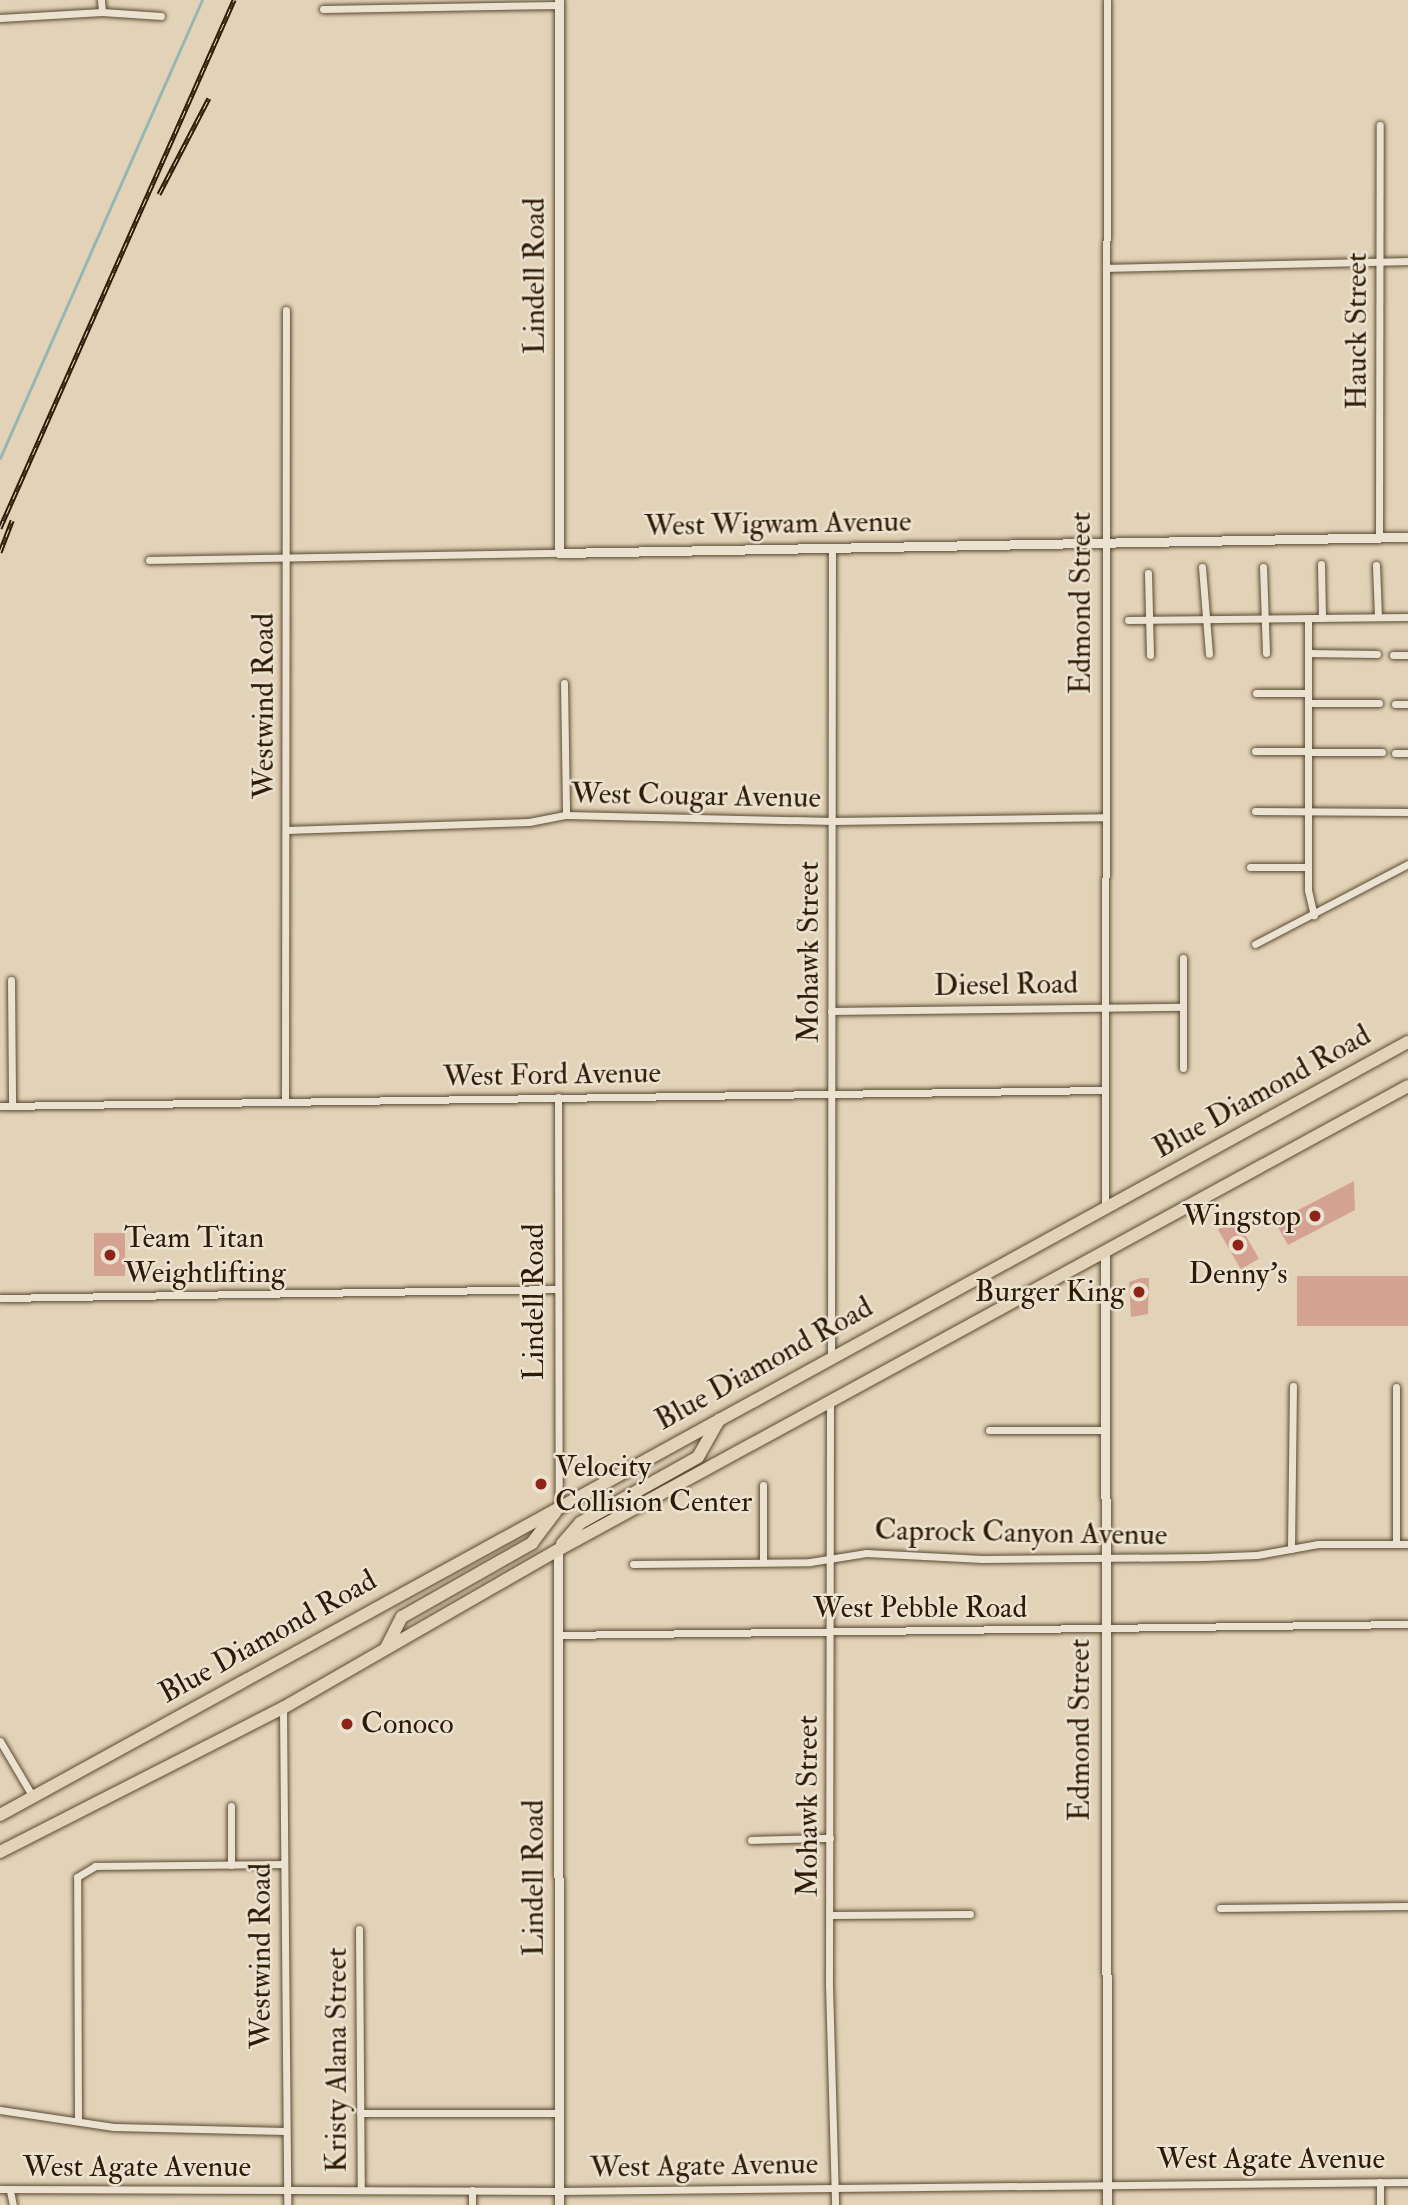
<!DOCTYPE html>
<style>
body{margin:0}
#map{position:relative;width:1408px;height:2205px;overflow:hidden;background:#e2d3b8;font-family:"IM FELL Double Pica",serif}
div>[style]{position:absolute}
.stream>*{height:2.5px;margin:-1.25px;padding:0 1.25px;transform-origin:1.25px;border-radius:1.25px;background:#95b7b4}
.building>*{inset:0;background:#d4a290;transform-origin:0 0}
.roads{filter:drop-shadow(0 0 2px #5b4930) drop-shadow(0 0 2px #5b4930)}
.minor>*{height:7px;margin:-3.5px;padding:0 3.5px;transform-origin:3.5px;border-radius:3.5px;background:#ece2d1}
.tertiary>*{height:9px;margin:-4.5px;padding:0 4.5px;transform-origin:4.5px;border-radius:4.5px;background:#ece2d1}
.trunk>*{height:12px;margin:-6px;padding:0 6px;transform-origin:6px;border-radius:6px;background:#e2d3b8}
.rail>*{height:5px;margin-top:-2.5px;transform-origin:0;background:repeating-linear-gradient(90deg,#ece2d1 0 8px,#2e1b03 0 16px);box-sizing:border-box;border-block:2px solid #2e1b03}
.dots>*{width:19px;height:19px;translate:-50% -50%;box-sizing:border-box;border:4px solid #ece2d1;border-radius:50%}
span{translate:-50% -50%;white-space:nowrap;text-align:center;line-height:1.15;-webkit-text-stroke:5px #ece2d1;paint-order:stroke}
.street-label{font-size:30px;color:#2e1b03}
.poi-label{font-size:30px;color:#2e1b03}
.right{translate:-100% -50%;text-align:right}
.left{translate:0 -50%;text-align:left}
</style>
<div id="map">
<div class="stream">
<i style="left:0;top:458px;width:501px;rotate:-66.2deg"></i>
</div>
<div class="building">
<i style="clip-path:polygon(1354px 1181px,1355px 1210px,1288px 1245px,1275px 1222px)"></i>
<i style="left:1236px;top:1219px;width:46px;height:21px;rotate:60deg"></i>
<i style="left:94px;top:1233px;width:31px;height:43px"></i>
<i style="left:1297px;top:1276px;width:111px;height:50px"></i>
<i style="clip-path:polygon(1141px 1278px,1149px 1278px,1148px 1314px,1131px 1317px,1129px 1282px)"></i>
</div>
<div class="roads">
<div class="minor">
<i style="left:101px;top:0;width:12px;rotate:85deg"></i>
<i style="left:323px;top:9px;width:236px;rotate:-1deg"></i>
<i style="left:0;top:18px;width:102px;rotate:-3.4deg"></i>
<i style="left:102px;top:12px;width:59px;rotate:3.9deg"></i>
<i style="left:1106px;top:268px;width:302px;rotate:-1.3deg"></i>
<i style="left:1379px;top:537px;width:412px;rotate:-89.9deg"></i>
<i style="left:149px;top:560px;width:410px;rotate:-1deg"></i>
<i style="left:1321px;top:564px;width:54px;rotate:88.9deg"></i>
<i style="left:1376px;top:565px;width:52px;rotate:87.8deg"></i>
<i style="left:1202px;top:567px;width:87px;rotate:85.4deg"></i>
<i style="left:1263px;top:567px;width:86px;rotate:88deg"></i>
<i style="left:1148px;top:573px;width:82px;rotate:88.6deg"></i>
<i style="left:1308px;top:618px;width:272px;rotate:90deg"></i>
<i style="left:1308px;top:890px;width:26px;rotate:77deg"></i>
<i style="left:1128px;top:620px;width:280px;rotate:-0.6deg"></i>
<i style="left:1308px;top:653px;width:69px;rotate:0.8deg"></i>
<i style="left:1393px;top:655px;width:15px"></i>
<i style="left:564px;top:683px;width:132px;rotate:89.1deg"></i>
<i style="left:1256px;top:693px;width:52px"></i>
<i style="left:1308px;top:703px;width:71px"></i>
<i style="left:1395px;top:704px;width:13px"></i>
<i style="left:1255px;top:751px;width:53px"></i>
<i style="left:1309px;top:752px;width:73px"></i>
<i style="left:1395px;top:753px;width:13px"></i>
<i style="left:1255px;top:811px;width:153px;rotate:0.4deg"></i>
<i style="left:286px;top:830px;width:243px;rotate:-1.9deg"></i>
<i style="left:529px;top:822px;width:38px;rotate:-11deg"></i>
<i style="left:566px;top:815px;width:267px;rotate:1.3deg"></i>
<i style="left:833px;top:821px;width:272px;rotate:-0.8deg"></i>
<i style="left:1250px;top:867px;width:58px"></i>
<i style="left:1255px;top:944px;width:173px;rotate:-27.6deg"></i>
<i style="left:1183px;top:958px;width:110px;rotate:90deg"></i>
<i style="left:11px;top:980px;width:126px;rotate:89.5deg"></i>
<i style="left:831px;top:1011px;width:352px;rotate:-0.7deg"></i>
<i style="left:558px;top:1097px;width:410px;rotate:89.9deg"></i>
<i style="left:285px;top:1102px;width:792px;rotate:-89.93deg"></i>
<i style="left:0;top:1106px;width:1105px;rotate:-0.83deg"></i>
<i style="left:1105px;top:1207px;width:1207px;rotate:-89.91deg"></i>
<i style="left:0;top:1298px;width:558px;rotate:-0.92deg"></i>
<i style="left:831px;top:1357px;width:810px;rotate:-89.93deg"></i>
<i style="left:1396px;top:1387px;width:157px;rotate:90deg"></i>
<i style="left:830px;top:1406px;width:579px;rotate:90.1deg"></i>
<i style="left:829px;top:1985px;width:220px;rotate:88.4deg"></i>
<i style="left:989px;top:1430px;width:115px"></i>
<i style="left:763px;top:1485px;width:77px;rotate:90deg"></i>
<i style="left:1291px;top:1549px;width:163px;rotate:-89.3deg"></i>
<i style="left:633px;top:1564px;width:177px;rotate:-0.6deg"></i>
<i style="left:810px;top:1562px;width:57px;rotate:-9.1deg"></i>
<i style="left:866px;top:1553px;width:116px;rotate:3deg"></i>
<i style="left:982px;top:1559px;width:222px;rotate:-0.5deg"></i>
<i style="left:1204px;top:1557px;width:53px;rotate:-2.2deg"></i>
<i style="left:1257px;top:1555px;width:62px;rotate:-10.2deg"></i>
<i style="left:1318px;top:1544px;width:90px"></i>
<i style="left:558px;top:1635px;width:850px;rotate:-0.74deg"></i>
<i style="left:283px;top:1708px;width:497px;rotate:89.5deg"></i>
<i style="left:0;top:1741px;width:65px;rotate:59.5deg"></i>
<i style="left:231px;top:1806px;width:59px;rotate:90deg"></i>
<i style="left:751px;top:1840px;width:79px;rotate:-1.5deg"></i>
<i style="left:1220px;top:1908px;width:188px;rotate:-0.6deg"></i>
<i style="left:831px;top:1915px;width:139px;rotate:-0.4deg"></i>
<i style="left:359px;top:1929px;width:261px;rotate:89.6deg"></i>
<i style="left:0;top:2110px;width:115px;rotate:8.5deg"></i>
<i style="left:114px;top:2127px;width:171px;rotate:1.3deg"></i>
<i style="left:360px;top:2113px;width:199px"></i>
<i style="left:78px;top:2120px;width:243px;rotate:-90.2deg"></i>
<i style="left:77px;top:1877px;width:21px;rotate:-31deg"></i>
<i style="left:95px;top:1866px;width:187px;rotate:-0.6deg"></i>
<i style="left:1380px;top:2182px;width:23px;rotate:90deg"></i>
<i style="left:0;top:2189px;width:559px;rotate:0.2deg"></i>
<i style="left:559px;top:2191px;width:849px;rotate:-0.61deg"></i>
<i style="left:472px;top:2190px;width:15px;rotate:90deg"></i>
<i style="left:10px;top:2191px;width:14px;rotate:78deg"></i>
</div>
<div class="tertiary">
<i style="left:559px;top:0;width:553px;rotate:90deg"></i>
<i style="left:559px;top:553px;width:849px;rotate:-1.08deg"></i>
<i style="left:1105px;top:1254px;width:951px;rotate:89.88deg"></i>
<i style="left:558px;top:1550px;width:655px;rotate:89.91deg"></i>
</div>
<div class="trunk">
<i style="left:562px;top:1544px;width:28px;rotate:-49deg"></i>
<i style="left:580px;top:1523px;width:135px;rotate:-29.2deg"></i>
<i style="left:698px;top:1457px;width:43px;rotate:-60.4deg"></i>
<i style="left:386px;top:1648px;width:35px;rotate:-63deg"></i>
<i style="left:402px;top:1617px;width:150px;rotate:-29.6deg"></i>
<i style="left:532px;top:1543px;width:39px;rotate:-53deg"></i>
<i style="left:0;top:1815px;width:1606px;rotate:-28.77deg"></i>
<i style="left:0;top:1852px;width:318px;rotate:-27deg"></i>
<i style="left:283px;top:1708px;width:317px;rotate:-29.9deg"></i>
<i style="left:558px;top:1550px;width:968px;rotate:-28.63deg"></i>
</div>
</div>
<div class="rail">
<i style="left:159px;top:194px;width:108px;rotate:-62.5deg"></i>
<i style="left:0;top:528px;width:578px;rotate:-66.1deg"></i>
<i style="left:0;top:552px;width:34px;rotate:-69deg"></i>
</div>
<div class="dots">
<i style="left:1315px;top:1216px;background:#8f2418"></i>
<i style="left:1238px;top:1245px;background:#8f2418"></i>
<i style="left:110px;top:1255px;background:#8f2418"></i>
<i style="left:1139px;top:1292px;background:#8f2418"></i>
<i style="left:541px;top:1484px;background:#8f2418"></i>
<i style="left:347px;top:1724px;background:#8f2418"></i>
</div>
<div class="street-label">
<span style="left:535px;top:276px;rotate:-90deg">Lindell Road</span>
<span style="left:1357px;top:331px;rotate:-90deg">Hauck Street</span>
<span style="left:778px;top:524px;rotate:-1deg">West Wigwam Avenue</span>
<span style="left:1081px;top:603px;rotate:-90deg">Edmond Street</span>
<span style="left:264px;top:706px;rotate:-90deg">Westwind Road</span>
<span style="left:696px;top:796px;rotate:1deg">West Cougar Avenue</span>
<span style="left:809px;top:952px;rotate:-90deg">Mohawk Street</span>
<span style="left:1006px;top:985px;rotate:-1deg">Diesel Road</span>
<span style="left:552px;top:1075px;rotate:-1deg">West Ford Avenue</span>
<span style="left:1262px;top:1092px;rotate:-29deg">Blue Diamond Road</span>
<span style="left:534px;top:1302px;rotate:-90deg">Lindell Road</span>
<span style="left:764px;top:1364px;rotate:-29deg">Blue Diamond Road</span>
<span style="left:1021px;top:1533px;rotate:1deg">Caprock Canyon Avenue</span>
<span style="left:920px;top:1608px">West Pebble Road</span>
<span style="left:268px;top:1637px;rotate:-29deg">Blue Diamond Road</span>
<span style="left:1080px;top:1730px;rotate:-90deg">Edmond Street</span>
<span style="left:808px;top:1806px;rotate:-90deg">Mohawk Street</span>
<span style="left:534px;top:1878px;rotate:-90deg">Lindell Road</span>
<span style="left:261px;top:1956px;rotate:-90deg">Westwind Road</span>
<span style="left:337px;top:2060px;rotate:-90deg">Kristy Alana Street</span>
<span style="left:1271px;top:2159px">West Agate Avenue</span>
<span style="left:704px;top:2166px;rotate:-1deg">West Agate Avenue</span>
<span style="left:137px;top:2167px">West Agate Avenue</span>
</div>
<div class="poi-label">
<span class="right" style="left:1301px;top:1216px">Wingstop</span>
<span class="left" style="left:124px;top:1255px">Team Titan<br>Weightlifting</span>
<span style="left:1238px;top:1274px">Denny's</span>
<span class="right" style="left:1125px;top:1292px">Burger King</span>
<span class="left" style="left:555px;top:1484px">Velocity<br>Collision Center</span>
<span class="left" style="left:361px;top:1724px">Conoco</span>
</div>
</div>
